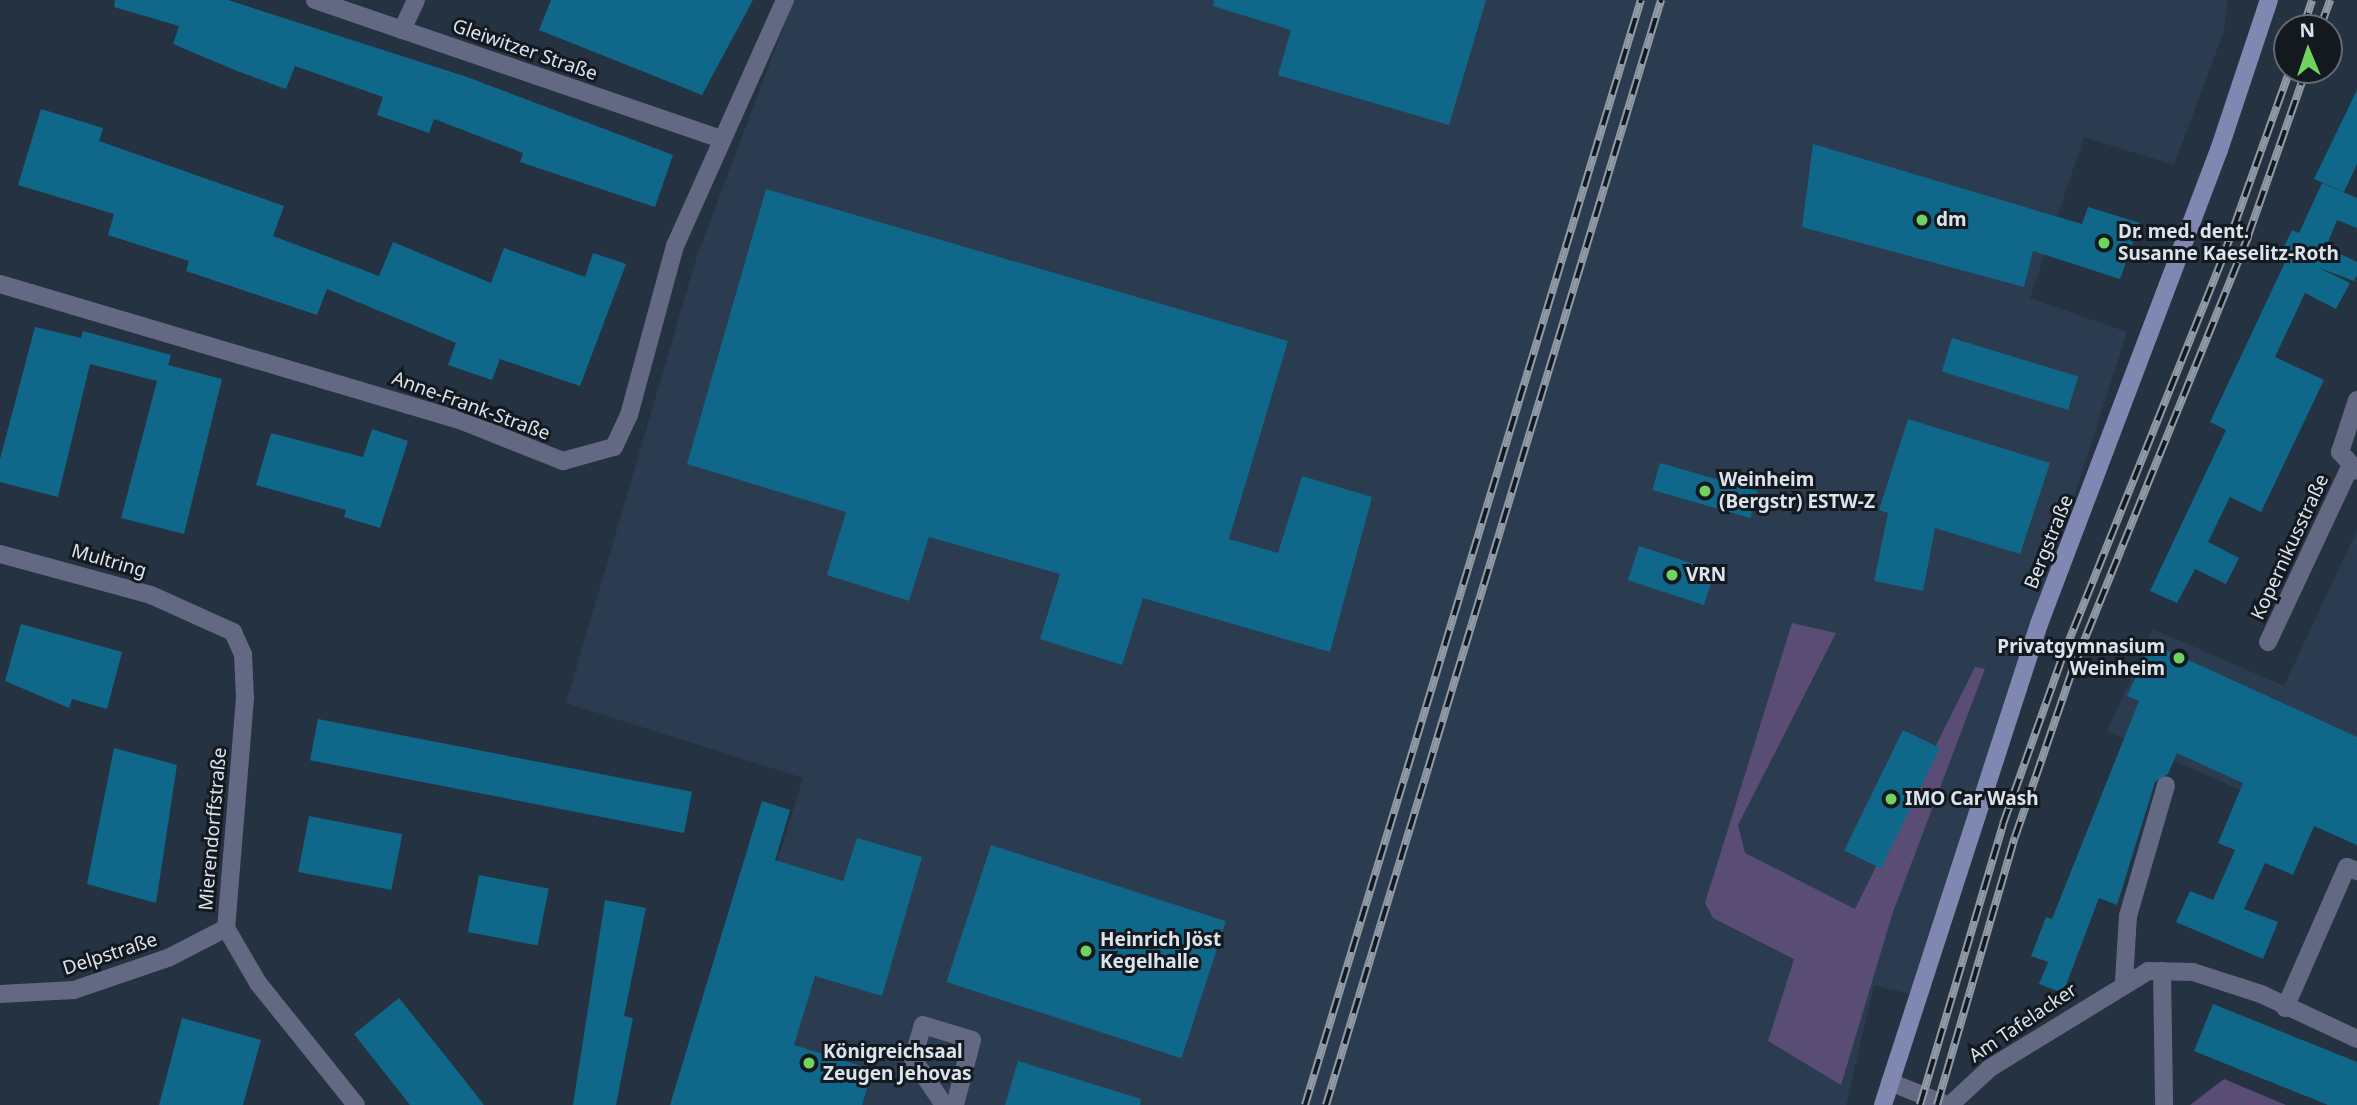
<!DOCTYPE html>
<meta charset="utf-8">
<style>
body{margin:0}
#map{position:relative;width:2357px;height:1105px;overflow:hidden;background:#253241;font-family:"Noto Sans",sans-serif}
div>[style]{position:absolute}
.built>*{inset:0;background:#2b3c50}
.green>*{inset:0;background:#594c75}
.building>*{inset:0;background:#0f688a;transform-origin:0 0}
.street>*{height:18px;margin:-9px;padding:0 9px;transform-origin:9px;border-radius:9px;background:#646983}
.secondary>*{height:18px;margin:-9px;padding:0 9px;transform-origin:9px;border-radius:9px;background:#8088b2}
.rail>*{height:8px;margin-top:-4px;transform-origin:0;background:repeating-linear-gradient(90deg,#141920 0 16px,#909aa6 0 32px);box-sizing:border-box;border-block:2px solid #909aa6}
.dots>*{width:19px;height:19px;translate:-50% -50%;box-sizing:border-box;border:4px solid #141920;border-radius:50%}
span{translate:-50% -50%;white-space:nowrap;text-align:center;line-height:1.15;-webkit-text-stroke:6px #141920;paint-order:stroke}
.street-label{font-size:19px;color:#dbe3ed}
.poi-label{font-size:19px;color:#dbe3ed;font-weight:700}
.left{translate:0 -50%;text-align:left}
.right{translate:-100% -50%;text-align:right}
.north{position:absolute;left:2273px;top:14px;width:70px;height:70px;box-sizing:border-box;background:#141920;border:2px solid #646a72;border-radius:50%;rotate:358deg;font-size:19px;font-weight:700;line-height:28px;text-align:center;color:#dbe3ed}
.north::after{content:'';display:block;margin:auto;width:24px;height:32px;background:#70d35f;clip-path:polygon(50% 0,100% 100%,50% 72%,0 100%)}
</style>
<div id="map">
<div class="built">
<i style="clip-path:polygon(794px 0,2228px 0,2224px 31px,2174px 165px,2084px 137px,2030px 298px,2127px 332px,1914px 995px,1874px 985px,1846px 1105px,702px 1105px,803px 778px,566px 703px,698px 253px)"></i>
<i style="clip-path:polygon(2357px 530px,2357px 842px,2107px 731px,2153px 629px,2284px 686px)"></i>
</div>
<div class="green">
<i style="clip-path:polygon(1792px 623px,1836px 633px,1738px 825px,1745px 853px,1855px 909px,1975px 667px,1985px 669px,1893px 912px,1841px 1085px,1768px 1041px,1794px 959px,1713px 918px,1705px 903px)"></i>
<i style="clip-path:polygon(2224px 1079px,2286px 1105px,2190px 1105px)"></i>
</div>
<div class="building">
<i style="clip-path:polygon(115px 0,228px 0,467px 77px,673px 155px,655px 207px,520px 162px,523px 153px,434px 119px,429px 133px,377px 115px,383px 97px,295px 66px,286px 89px,237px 71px,173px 44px,179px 26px,114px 7px)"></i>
<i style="clip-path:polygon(551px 0,753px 0,702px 95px,539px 30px)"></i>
<i style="clip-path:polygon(1214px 0,1486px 0,1449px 125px,1278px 75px,1291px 30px,1213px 6px)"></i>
<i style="clip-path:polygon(2357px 90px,2357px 164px,2344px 192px,2314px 179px)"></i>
<i style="clip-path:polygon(41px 109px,103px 128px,99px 141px,284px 206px,273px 236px,379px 276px,393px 242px,491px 283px,504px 248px,585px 277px,593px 253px,626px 264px,580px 386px,500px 359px,492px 380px,448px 365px,456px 343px,327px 289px,317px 315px,186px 271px,189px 261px,108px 235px,114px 214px,18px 185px)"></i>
<i style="clip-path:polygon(1813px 144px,2082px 224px,2088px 207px,2140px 223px,2120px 279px,2033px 251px,2024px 287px,1802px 227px)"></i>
<i style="clip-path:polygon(2322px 183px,2357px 198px,2357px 228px,2337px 220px,2326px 247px,2357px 262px,2357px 275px,2354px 281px,2317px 267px,2350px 283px,2336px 309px,2305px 293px,2275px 357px,2324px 380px,2261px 512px,2230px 497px,2208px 542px,2239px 558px,2226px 584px,2195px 569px,2177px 603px,2150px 591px,2226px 430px,2210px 422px,2288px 256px,2281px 253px,2292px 230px,2299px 233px)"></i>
<i style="clip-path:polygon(766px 189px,1288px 341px,1229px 539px,1278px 553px,1302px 476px,1372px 497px,1330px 652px,1143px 598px,1122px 665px,1040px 639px,1060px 574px,929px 537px,909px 601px,827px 575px,846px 512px,687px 464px)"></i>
<i style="clip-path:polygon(35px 327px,81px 338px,83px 331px,171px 355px,168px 365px,222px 379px,184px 534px,121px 518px,157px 381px,90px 364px,58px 497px,0 482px,0 459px)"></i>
<i style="left:1952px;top:338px;width:132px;height:35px;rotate:17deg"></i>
<i style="clip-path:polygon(1908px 419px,2050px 463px,2020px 554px,1935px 528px,1923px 591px,1874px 581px,1888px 513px,1879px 510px)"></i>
<i style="clip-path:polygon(372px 429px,408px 441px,380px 528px,344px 517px,346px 510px,256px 485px,271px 433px,363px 457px)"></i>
<i style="left:1660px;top:463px;width:102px;height:28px;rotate:16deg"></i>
<i style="left:1639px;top:546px;width:80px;height:36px;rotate:18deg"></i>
<i style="clip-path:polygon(21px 624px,122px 652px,107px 709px,72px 699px,69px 708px,5px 681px)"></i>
<i style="clip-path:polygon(2151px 643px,2357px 737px,2357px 845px,2314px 826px,2293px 875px,2265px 863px,2244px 909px,2278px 922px,2263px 959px,2176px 922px,2190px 891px,2213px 900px,2235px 850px,2218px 843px,2243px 783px,2177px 753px,2168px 774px,2155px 782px,2117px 905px,2099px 898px,2063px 993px,2039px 984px,2048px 962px,2031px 956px,2046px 917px,2052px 919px,2139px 701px,2127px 696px)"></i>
<i style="left:318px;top:719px;width:381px;height:42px;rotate:11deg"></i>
<i style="left:1903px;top:730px;width:41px;height:134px;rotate:26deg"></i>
<i style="clip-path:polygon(114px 748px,177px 765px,156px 903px,87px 884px)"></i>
<i style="clip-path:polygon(762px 801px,790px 810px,775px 860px,843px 881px,857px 838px,922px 857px,882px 996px,815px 976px,794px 1045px,873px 1070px,862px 1105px,670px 1105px)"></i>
<i style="left:309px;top:816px;width:95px;height:57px;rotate:11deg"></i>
<i style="left:991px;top:845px;width:247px;height:144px;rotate:18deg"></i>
<i style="left:479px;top:875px;width:71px;height:58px;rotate:11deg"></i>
<i style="clip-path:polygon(605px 900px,646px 908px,624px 1016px,633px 1018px,616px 1105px,573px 1105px)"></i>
<i style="clip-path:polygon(399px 998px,459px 1073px,484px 1105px,410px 1105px,354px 1034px)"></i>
<i style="clip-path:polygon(2213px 1004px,2357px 1062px,2357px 1105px,2328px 1105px,2194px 1051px)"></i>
<i style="clip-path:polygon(182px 1018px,261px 1040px,243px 1105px,159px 1105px)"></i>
<i style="clip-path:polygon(1018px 1061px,1141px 1099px,1140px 1105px,1005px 1105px)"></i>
</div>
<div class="street">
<i style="left:315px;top:0;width:430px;rotate:18.9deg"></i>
<i style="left:402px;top:30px;width:33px;rotate:-65deg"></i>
<i style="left:0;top:284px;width:482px;rotate:16.5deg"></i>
<i style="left:462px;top:421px;width:109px;rotate:21.6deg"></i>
<i style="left:563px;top:461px;width:53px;rotate:-15.4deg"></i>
<i style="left:614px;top:447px;width:35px;rotate:-65deg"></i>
<i style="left:629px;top:415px;width:175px;rotate:-74.8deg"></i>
<i style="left:675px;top:246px;width:269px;rotate:-65.9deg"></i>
<i style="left:2357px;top:400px;width:55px;rotate:108.1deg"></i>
<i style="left:2340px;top:452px;width:25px;rotate:48deg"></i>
<i style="left:0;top:554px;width:156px;rotate:15.2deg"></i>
<i style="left:151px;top:595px;width:90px;rotate:24.3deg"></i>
<i style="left:233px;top:632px;width:24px;rotate:66deg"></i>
<i style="left:243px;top:654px;width:44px;rotate:87.4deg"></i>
<i style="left:245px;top:698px;width:231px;rotate:94.7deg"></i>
<i style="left:226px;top:928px;width:64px;rotate:59.8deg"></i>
<i style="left:258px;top:983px;width:156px;rotate:51.2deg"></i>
<i style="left:2268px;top:642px;width:191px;rotate:-64.9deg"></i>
<i style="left:2162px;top:971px;width:134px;rotate:89.1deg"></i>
<i style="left:2124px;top:981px;width:65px;rotate:-86.5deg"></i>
<i style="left:2128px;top:916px;width:136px;rotate:-73.8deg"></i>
<i style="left:0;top:994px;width:74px;rotate:-3.1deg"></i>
<i style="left:74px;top:990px;width:99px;rotate:-18.8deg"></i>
<i style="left:168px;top:958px;width:65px;rotate:-27.3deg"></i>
<i style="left:2285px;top:1008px;width:154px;rotate:-66.3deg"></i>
<i style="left:2347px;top:867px;width:11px;rotate:22deg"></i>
<i style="left:1890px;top:1082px;width:61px;rotate:22deg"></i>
<i style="left:944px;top:1105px;width:55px;rotate:-124deg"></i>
<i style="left:913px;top:1059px;width:35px;rotate:-74deg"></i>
<i style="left:923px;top:1025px;width:51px;rotate:17deg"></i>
<i style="left:972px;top:1040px;width:67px;rotate:104.7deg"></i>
<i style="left:1950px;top:1105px;width:54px;rotate:-42.8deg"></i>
<i style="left:1990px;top:1068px;width:185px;rotate:-31.5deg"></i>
<i style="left:2148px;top:971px;width:45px;rotate:1.3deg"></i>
<i style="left:2193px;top:972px;width:71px;rotate:17.9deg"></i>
<i style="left:2261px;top:994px;width:106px;rotate:25.1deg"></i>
</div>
<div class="secondary">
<i style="left:1883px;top:1105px;width:506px;rotate:-72.03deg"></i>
<i style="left:2039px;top:624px;width:507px;rotate:-69.21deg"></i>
<i style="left:2219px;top:150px;width:158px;rotate:-71.6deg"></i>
</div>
<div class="rail">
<i style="left:2303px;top:28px;width:29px;rotate:-72deg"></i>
<i style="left:2320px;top:28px;width:30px;rotate:-70deg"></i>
<i style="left:1305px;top:1105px;width:1155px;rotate:-73.09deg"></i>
<i style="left:1326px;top:1105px;width:1155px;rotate:-73.13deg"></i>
<i style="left:1920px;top:1105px;width:293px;rotate:-73.5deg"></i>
<i style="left:2003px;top:824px;width:176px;rotate:-70.4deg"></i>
<i style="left:2062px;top:658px;width:432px;rotate:-68.1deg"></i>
<i style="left:2223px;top:257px;width:199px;rotate:-70.3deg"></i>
<i style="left:1937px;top:1105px;width:279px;rotate:-73.8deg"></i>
<i style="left:2015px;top:837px;width:184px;rotate:-71deg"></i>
<i style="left:2075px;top:663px;width:461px;rotate:-67.9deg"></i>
<i style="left:2248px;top:236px;width:176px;rotate:-70.7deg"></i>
</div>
<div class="dots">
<i style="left:1922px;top:220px;background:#70d35f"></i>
<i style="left:2104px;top:243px;background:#70d35f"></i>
<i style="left:1705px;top:491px;background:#70d35f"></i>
<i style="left:1672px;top:575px;background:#70d35f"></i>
<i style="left:2179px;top:658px;background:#70d35f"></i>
<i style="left:1891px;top:799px;background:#70d35f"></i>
<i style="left:1086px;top:951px;background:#70d35f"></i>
<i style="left:809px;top:1063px;background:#70d35f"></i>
</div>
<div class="street-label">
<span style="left:525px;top:50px;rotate:19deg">Gleiwitzer Straße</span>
<span style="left:471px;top:406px;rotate:20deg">Anne-Frank-Straße</span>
<span style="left:2049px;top:542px;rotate:-68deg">Bergstraße</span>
<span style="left:2290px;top:547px;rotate:-65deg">Kopernikusstraße</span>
<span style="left:109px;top:561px;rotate:16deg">Multring</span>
<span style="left:213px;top:829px;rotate:-85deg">Mierendorffstraße</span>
<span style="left:110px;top:954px;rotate:-18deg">Delpstraße</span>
<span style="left:2023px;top:1023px;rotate:-34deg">Am Tafelacker</span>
</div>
<div class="poi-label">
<span class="left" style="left:1936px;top:220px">dm</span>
<span class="left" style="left:2118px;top:243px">Dr. med. dent.<br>Susanne Kaeselitz-Roth</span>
<span class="left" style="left:1719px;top:491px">Weinheim<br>(Bergstr) ESTW-Z</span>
<span class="left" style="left:1686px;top:575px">VRN</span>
<span class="right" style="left:2165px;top:658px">Privatgymnasium<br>Weinheim</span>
<span class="left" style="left:1905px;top:799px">IMO Car Wash</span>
<span class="left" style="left:1100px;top:951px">Heinrich Jöst<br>Kegelhalle</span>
<span class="left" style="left:823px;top:1063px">Königreichsaal<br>Zeugen Jehovas</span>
</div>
<div class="north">N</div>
</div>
